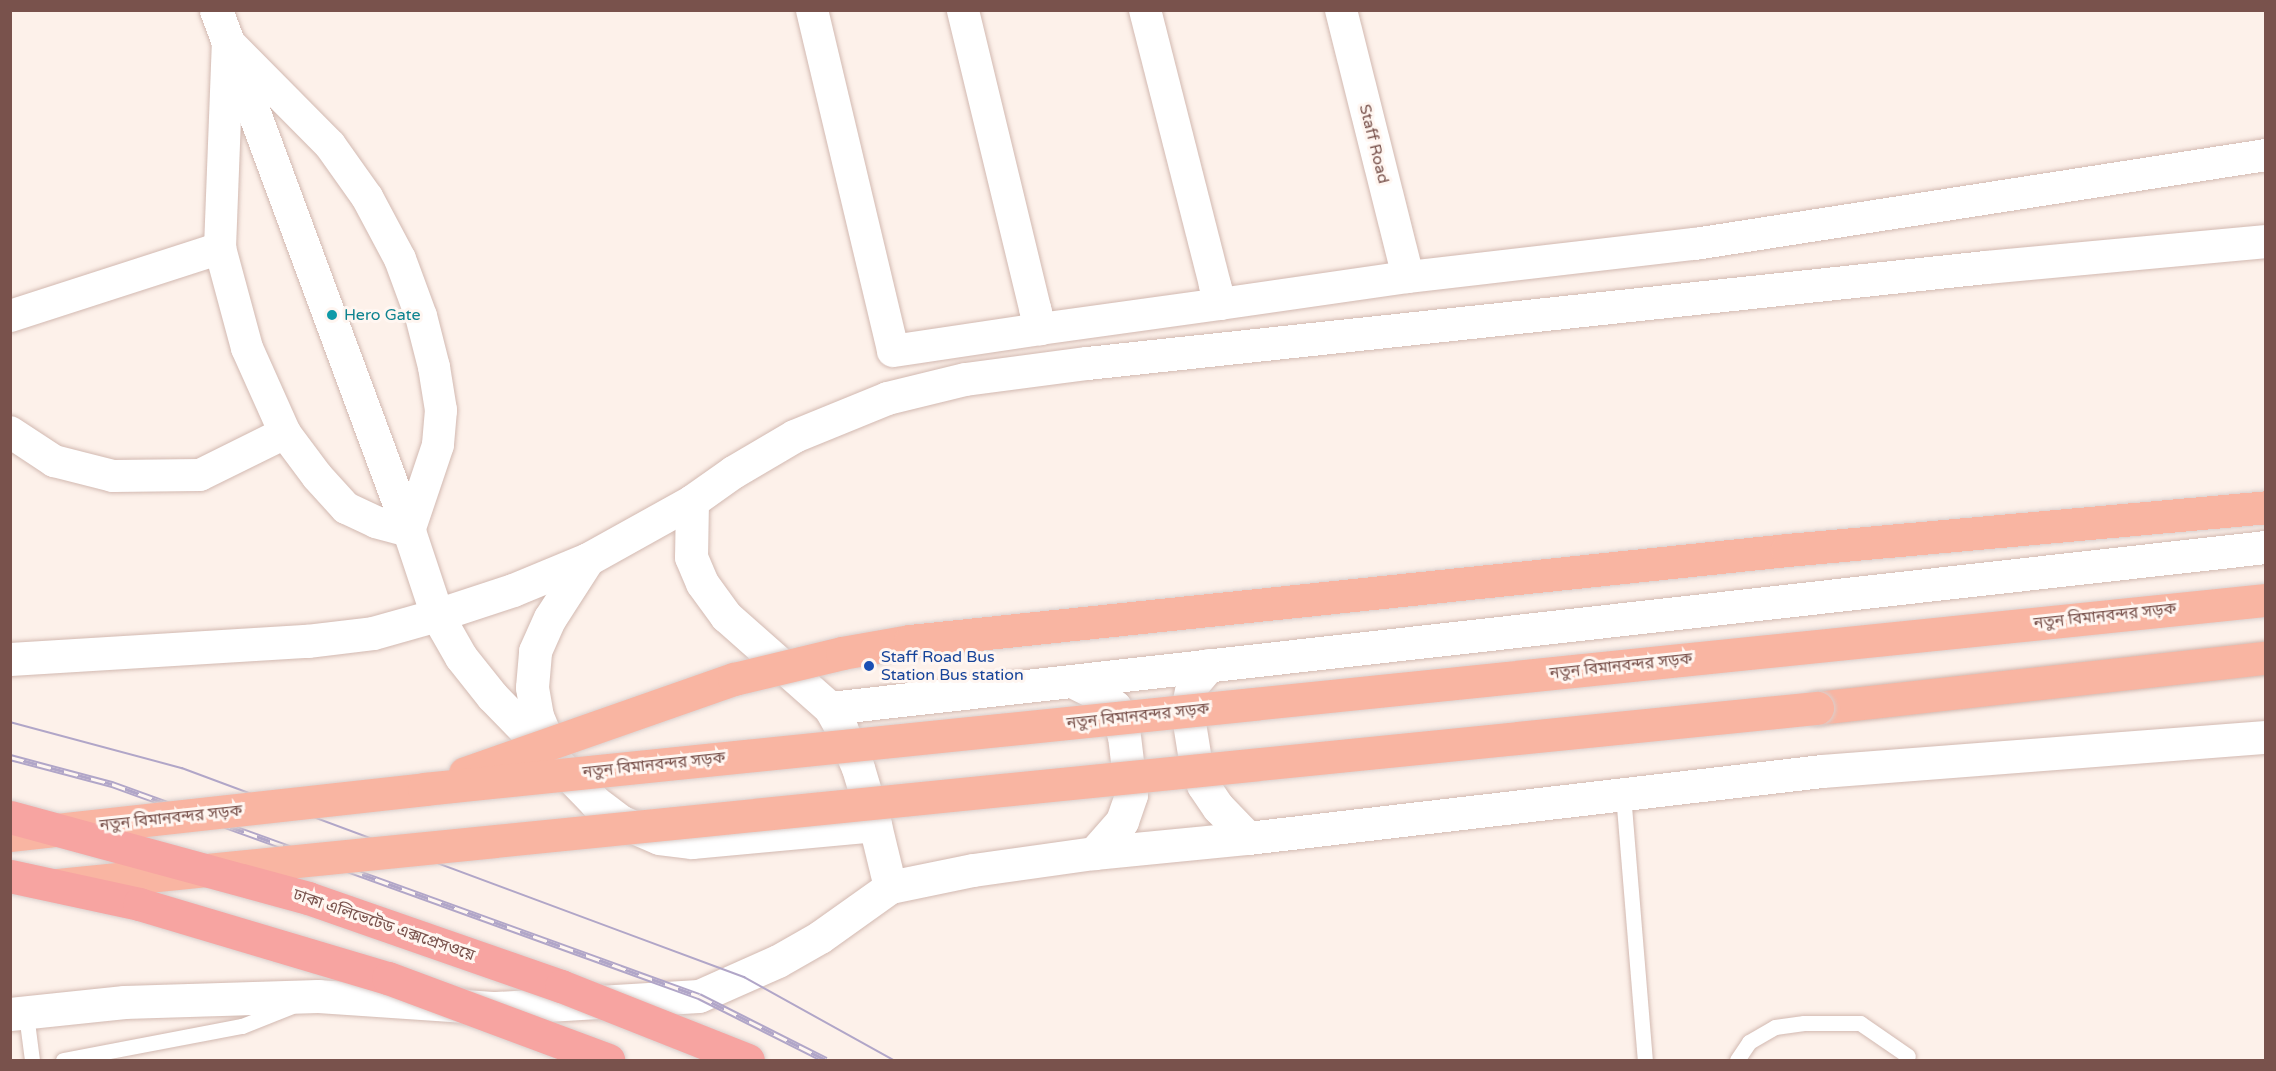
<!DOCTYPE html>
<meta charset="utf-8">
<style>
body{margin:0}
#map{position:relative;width:2276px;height:1071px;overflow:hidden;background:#fdf1ea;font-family:"Varela Round","Noto Sans Bengali",sans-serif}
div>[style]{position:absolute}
.roads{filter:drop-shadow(0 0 2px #d2b9b1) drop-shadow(0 0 2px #d2b9b1)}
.service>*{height:15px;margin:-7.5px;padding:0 7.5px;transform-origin:7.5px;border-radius:7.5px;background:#fff}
.minor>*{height:32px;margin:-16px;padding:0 16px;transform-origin:16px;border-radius:16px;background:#fff}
.tertiary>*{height:33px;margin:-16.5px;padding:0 16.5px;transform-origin:16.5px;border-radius:16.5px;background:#fff}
.secondary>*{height:33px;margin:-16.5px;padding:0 16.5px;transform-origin:16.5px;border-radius:16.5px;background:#fff}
.trunk>*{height:33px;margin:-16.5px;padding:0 16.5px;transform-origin:16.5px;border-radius:16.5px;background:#f9b5a2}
.tram>*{height:1.5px;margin:-0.75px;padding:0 0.75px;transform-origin:0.75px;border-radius:0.75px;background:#b1a6c8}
.rail>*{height:7px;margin-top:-3.5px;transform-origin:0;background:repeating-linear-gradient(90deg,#fff6f1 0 14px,#b1a6c8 0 28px);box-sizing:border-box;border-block:2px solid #b1a6c8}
.bridges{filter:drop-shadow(0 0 2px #d9cfcd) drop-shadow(0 0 2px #d9cfcd)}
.trunk-bridge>*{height:33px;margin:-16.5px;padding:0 16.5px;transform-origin:16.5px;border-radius:16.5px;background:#f9b5a2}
.motorway-bridge>*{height:33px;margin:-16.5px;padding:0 16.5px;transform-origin:16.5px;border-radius:16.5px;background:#f7a4a1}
.dots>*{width:16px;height:16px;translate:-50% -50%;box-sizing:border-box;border:3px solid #fff6f1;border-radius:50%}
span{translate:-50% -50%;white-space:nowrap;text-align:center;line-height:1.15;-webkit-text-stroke:6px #fff6f1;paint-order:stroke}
.street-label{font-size:16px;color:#79524c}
.culture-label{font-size:16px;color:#0d838f}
.left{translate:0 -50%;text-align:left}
.transit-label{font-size:16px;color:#164399}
.frame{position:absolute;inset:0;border:12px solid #79524c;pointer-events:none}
</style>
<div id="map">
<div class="roads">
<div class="service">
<i style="left:1623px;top:794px;width:267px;rotate:85.3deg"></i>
<i style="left:26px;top:1014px;width:46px;rotate:82.6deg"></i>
<i style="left:63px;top:1060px;width:182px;rotate:-10.8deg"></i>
<i style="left:242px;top:1026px;width:52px;rotate:-21.6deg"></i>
<i style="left:1737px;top:1060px;width:22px;rotate:-56deg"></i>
<i style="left:1749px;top:1042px;width:30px;rotate:-30deg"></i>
<i style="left:1775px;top:1027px;width:29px;rotate:-8deg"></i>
<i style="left:1804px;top:1023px;width:56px"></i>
<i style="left:1860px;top:1023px;width:58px;rotate:34.5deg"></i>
</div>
<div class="minor">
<i style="left:812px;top:10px;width:350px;rotate:76.6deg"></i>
<i style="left:893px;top:351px;width:149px;rotate:-8.5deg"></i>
<i style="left:1040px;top:329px;width:328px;rotate:-103.6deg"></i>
<i style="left:1145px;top:10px;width:303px;rotate:75.7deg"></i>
<i style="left:1220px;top:304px;width:190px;rotate:-8.2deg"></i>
<i style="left:1408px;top:277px;width:289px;rotate:-6.6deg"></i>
<i style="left:1695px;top:244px;width:578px;rotate:-8.86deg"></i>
<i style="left:1341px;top:10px;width:275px;rotate:75.9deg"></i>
<i style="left:228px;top:42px;width:145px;rotate:45.3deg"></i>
<i style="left:330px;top:145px;width:64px;rotate:54.6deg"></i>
<i style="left:367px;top:197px;width:70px;rotate:62deg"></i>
<i style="left:400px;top:259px;width:61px;rotate:69.8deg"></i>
<i style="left:421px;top:316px;width:53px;rotate:75.7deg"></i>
<i style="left:434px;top:367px;width:44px;rotate:80.8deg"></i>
<i style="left:441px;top:410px;width:35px;rotate:95deg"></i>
<i style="left:438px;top:445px;width:91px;rotate:108.6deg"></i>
<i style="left:409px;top:531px;width:34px;rotate:-165deg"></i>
<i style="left:376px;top:522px;width:33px;rotate:-155deg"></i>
<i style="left:346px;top:508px;width:43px;rotate:-132.2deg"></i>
<i style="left:317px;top:476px;width:54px;rotate:-126.7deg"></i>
<i style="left:285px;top:433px;width:93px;rotate:-114.1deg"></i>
<i style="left:247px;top:348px;width:104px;rotate:-105.1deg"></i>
<i style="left:220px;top:248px;width:206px;rotate:-87.8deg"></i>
<i style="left:1035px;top:308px;width:22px;rotate:77deg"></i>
<i style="left:1040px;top:329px;width:182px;rotate:-7.9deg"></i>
<i style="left:1220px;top:304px;width:20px;rotate:-105deg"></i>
<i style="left:10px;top:316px;width:221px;rotate:-17.9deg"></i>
<i style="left:10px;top:432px;width:53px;rotate:33.4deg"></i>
<i style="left:54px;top:461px;width:61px;rotate:14.3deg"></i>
<i style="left:113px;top:476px;width:87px;rotate:-0.7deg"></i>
<i style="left:200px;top:475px;width:95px;rotate:-26.3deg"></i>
</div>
<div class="tertiary">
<i style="left:216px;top:10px;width:556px;rotate:69.67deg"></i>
<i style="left:409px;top:531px;width:89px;rotate:71.6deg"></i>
</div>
<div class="secondary">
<i style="left:692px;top:501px;width:56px;rotate:91deg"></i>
<i style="left:691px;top:557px;width:28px;rotate:67deg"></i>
<i style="left:702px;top:583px;width:41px;rotate:54deg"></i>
<i style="left:726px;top:616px;width:139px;rotate:41.5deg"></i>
<i style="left:830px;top:708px;width:23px;rotate:61deg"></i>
<i style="left:841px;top:728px;width:43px;rotate:67deg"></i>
<i style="left:858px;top:768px;width:59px;rotate:73.4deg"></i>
<i style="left:875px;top:825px;width:64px;rotate:76.4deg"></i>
<i style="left:437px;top:615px;width:48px;rotate:60.3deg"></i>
<i style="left:461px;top:657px;width:50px;rotate:51.5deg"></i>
<i style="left:492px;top:696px;width:148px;rotate:45.8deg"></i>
<i style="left:595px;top:802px;width:34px;rotate:37deg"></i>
<i style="left:622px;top:822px;width:40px;rotate:23.4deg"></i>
<i style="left:659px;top:838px;width:33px;rotate:7deg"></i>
<i style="left:692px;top:842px;width:184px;rotate:-5.3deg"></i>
<i style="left:10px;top:659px;width:298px;rotate:-3.5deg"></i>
<i style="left:307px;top:641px;width:66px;rotate:-6.9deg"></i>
<i style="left:373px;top:633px;width:66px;rotate:-15.7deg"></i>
<i style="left:437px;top:615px;width:80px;rotate:-18.2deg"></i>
<i style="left:513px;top:590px;width:81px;rotate:-22.5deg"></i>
<i style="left:588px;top:559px;width:119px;rotate:-29.1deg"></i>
<i style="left:692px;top:501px;width:50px;rotate:-35.3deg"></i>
<i style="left:733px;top:472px;width:71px;rotate:-30.5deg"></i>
<i style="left:794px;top:436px;width:100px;rotate:-22.2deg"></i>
<i style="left:887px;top:398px;width:80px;rotate:-13.7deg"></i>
<i style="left:965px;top:379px;width:123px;rotate:-7.5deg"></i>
<i style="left:1087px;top:363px;width:904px;rotate:-6.1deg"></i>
<i style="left:1986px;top:267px;width:281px;rotate:-5.3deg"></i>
<i style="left:1209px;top:665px;width:26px;rotate:130deg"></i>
<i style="left:1192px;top:685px;width:25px;rotate:101deg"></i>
<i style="left:1187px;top:710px;width:51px;rotate:80.9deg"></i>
<i style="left:1195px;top:760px;width:26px;rotate:72deg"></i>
<i style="left:1203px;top:785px;width:27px;rotate:56deg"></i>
<i style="left:1218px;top:807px;width:43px;rotate:45.9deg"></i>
<i style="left:1072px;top:681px;width:29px;rotate:27deg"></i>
<i style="left:1098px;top:694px;width:21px;rotate:37deg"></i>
<i style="left:1115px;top:707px;width:30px;rotate:73deg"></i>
<i style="left:1124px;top:736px;width:59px;rotate:83.2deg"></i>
<i style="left:1131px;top:795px;width:28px;rotate:109deg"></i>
<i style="left:1122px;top:821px;width:43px;rotate:131.2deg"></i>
<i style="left:830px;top:708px;width:1445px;rotate:-6.4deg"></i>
<i style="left:551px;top:749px;width:36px;rotate:-113deg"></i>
<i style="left:537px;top:716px;width:29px;rotate:-100deg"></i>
<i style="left:532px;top:687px;width:36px;rotate:-85deg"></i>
<i style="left:535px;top:651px;width:36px;rotate:-66deg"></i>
<i style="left:550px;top:618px;width:70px;rotate:-57.2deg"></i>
<i style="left:10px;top:1014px;width:115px;rotate:-6deg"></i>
<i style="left:124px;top:1002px;width:194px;rotate:-1.8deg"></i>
<i style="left:318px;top:996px;width:178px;rotate:3.9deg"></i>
<i style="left:496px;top:1008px;width:203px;rotate:-3.4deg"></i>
<i style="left:699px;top:996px;width:86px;rotate:-23.9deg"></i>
<i style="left:778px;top:961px;width:48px;rotate:-29.7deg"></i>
<i style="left:820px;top:937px;width:86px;rotate:-35.5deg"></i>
<i style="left:890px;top:887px;width:85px;rotate:-11.6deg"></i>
<i style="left:973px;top:870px;width:122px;rotate:-8deg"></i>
<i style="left:1094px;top:853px;width:155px;rotate:-5.6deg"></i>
<i style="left:1248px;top:838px;width:578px;rotate:-6.66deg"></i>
<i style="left:1822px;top:771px;width:445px;rotate:-4.4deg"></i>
</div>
<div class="trunk">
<i style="left:1817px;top:708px;width:452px;rotate:-6.4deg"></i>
</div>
</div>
<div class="tram">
<i style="left:10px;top:722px;width:178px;rotate:15deg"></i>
<i style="left:182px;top:768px;width:600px;rotate:20.4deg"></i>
<i style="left:744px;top:977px;width:171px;rotate:29deg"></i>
</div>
<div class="rail">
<i style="left:10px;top:757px;width:106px;rotate:14.8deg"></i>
<i style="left:112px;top:784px;width:624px;rotate:19.86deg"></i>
<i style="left:699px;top:996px;width:142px;rotate:26.7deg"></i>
</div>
<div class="bridges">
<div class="trunk-bridge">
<i style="left:465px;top:773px;width:285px;rotate:-19.3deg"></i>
<i style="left:734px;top:679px;width:111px;rotate:-13.5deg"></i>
<i style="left:842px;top:653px;width:69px;rotate:-10deg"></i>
<i style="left:910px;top:641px;width:882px;rotate:-5.92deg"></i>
<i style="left:1787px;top:550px;width:481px;rotate:-5.1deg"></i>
<i style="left:10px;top:835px;width:417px;rotate:-6.3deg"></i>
<i style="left:424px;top:789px;width:1852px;rotate:-5.86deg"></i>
<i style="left:58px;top:885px;width:1768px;rotate:-5.75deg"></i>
</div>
<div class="motorway-bridge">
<i style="left:10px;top:817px;width:309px;rotate:15.2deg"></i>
<i style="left:308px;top:898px;width:268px;rotate:19.2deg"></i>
<i style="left:561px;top:986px;width:201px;rotate:21.6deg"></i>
<i style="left:10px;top:876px;width:132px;rotate:12.2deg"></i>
<i style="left:139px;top:904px;width:260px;rotate:16.6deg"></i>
<i style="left:388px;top:978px;width:235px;rotate:20.4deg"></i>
</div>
</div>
<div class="dots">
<i style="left:332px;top:315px;background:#0f9aa8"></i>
<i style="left:869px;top:666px;background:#1a4fb4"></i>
</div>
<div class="street-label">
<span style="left:1374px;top:144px;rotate:76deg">Staff Road</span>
<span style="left:2105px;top:616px;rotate:-6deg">নতুন বিমানবন্দর সড়ক</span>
<span style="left:1621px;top:666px;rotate:-6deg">নতুন বিমানবন্দর সড়ক</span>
<span style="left:1138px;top:716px;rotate:-6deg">নতুন বিমানবন্দর সড়ক</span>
<span style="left:654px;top:765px;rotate:-6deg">নতুন বিমানবন্দর সড়ক</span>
<span style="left:171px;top:818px;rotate:-6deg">নতুন বিমানবন্দর সড়ক</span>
<span style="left:384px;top:925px;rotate:19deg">ঢাকা এলিভেটেড এক্সপ্রেসওয়ে</span>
</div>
<div class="culture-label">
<span class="left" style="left:344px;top:315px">Hero Gate</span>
</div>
<div class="transit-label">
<span class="left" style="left:881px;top:666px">Staff Road Bus<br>Station Bus station</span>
</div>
<div class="frame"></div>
</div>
